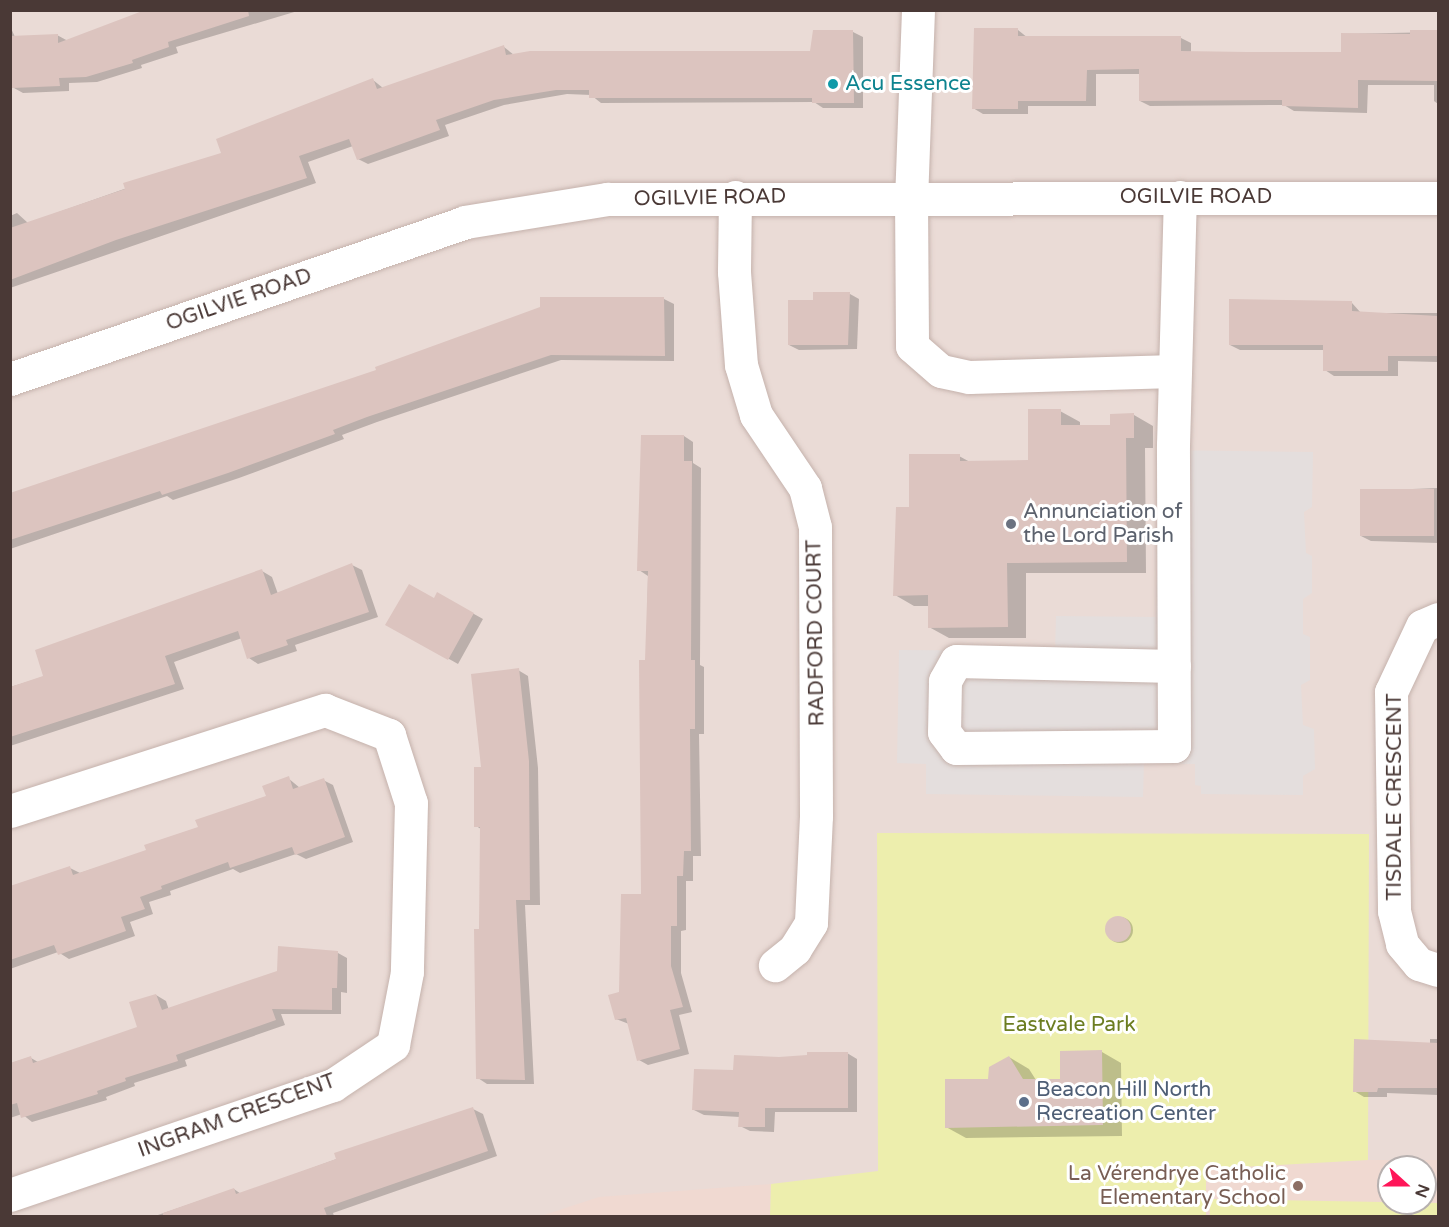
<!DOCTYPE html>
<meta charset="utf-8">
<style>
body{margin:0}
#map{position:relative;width:1449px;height:1227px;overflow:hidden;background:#f6ece8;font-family:"Varela Round",sans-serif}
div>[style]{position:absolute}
.residential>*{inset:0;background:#eadbd6}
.education>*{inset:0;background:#f0d9d1}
.green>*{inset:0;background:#edeead;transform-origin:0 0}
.parking>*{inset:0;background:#e4dedd}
.shadow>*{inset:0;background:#0003}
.round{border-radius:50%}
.building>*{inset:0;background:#dcc4bf;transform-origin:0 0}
.roads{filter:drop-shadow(0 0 2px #c5b2ac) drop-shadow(0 0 2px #c5b2ac)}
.minor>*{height:33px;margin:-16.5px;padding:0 16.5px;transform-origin:16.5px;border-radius:16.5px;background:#fff}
.dots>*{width:16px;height:16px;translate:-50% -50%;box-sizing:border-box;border:3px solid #fff;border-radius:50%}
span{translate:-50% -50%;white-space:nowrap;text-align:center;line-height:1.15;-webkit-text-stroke:6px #fff;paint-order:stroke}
.culture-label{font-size:21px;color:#0d838f}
.left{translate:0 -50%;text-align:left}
.street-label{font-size:21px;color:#4a3936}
.worship-label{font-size:21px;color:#5b616d}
.park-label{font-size:21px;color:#6c7d21}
.service-label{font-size:21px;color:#4e5e75}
.education-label{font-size:21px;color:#785e54}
.right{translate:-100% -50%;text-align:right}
.frame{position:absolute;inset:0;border:12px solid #4a3936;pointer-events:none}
.north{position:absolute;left:1377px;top:1155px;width:60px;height:60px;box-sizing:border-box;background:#fff;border:2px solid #b7b0af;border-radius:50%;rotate:111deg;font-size:16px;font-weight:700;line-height:24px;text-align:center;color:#4a3936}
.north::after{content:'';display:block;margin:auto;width:21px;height:27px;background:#ff1659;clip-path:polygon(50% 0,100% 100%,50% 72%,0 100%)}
</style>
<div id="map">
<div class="residential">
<i style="clip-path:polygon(evenodd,10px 11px,1438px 11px,1438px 1216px,11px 1216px,10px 11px,1389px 1167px,1425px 1167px,1425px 1203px,1389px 1203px,1389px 1167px)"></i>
</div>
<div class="education">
<i style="clip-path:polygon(evenodd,1368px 1160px,1438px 1160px,1438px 1216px,1206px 1216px,1206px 1169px,1368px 1160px,1389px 1167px,1425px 1167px,1425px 1203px,1389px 1203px,1389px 1167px)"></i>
<i style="clip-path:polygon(771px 1184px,770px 1216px,541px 1216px,599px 1197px)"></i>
</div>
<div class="green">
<i style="clip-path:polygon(877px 833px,1369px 834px,1368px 1160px,1206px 1169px,1206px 1216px,770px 1216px,771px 1184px,878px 1171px)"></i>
<i style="left:1210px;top:1199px;width:228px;height:17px;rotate:1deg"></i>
</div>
<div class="parking">
<i style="clip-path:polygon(1159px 450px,1313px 452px,1312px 507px,1304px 512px,1306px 553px,1312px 556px,1312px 593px,1303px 599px,1303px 634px,1310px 637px,1310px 680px,1301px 685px,1303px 725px,1314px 729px,1315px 769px,1303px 776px,1303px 795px,1201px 794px,1201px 786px,1195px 785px,1195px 764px,1144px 763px,1143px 797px,926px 794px,926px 764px,897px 763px,899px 650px,1055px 651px,1056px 616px,1156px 617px)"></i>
</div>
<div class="shadow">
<i style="clip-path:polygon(150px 10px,301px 10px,176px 47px,178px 53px,141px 65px,142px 68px,97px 82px,69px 83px,69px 91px,23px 93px,14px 88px,10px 26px,15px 37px,57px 35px,68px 41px)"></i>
<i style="clip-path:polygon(976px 30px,1018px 30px,1028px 38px,1181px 38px,1191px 43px,1191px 53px,1342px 53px,1342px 34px,1438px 32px,1438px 104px,1434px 101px,1434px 85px,1368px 85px,1367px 113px,1294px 111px,1284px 105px,1150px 106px,1140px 101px,1140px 74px,1096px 74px,1096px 106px,1028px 106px,1028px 114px,983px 114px,973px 108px)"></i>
<i style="clip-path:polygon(814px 32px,853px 32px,863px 37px,863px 108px,823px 108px,814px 102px,601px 103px,591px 95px,567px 94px,504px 105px,445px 125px,449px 136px,368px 164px,358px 159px,353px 146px,308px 162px,316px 183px,10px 288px,10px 216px,17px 213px,28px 223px,223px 154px,373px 80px,383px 88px,504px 47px,514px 55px,811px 52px)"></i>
<i style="clip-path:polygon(850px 294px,859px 299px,857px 349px,799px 350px,789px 345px,814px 302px)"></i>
<i style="clip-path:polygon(664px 299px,674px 304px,674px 361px,561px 360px,377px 422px,342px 435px,344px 439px,239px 478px,173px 500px,167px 496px,10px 549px,10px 494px)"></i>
<i style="clip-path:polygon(1352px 303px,1361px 313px,1438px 313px,1438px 362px,1398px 361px,1398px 376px,1334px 376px,1325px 370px,1325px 350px,1240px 350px,1230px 345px)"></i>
<i style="clip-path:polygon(1060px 411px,1080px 422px,1080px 426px,1111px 426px,1134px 415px,1153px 426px,1153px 448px,1145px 448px,1146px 573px,1026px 573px,1026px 638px,949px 638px,929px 627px,929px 606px,914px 606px,895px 595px,910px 508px,959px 456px,970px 462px,1030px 462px)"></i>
<i style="clip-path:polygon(684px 436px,693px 442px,693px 463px,701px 468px,700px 665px,704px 667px,704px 734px,699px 734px,701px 856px,693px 856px,693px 881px,686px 881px,686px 930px,681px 931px,681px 973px,692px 1012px,679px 1015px,689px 1054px,648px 1065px,639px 1060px,629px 1024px,616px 1019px,642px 895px,648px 576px,639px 570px)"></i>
<i style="clip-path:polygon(1438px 488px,1438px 543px,1371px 541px,1361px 536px,1361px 491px)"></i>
<i style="clip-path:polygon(352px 565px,362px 570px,378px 617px,295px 645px,297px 651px,258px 664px,249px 658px,242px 638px,174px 662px,184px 689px,10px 746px,10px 687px,45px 677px,36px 651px,262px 571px,272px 577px,278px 594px)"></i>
<i style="clip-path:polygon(438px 594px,483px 619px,458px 664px,387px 624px,434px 600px)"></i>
<i style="clip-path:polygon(518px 670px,528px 676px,538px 768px,540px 905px,525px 905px,534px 1084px,487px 1084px,478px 1078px,481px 829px,476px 826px,483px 768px)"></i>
<i style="clip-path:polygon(288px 778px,300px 788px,323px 780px,333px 785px,353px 842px,306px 859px,296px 854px,240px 873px,233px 869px,170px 891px,171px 895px,149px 902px,153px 914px,130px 922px,135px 936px,69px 959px,58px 952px,10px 969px,10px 888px,70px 868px,80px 873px,148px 851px,268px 797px)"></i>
<i class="round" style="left:1107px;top:917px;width:26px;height:26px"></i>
<i style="clip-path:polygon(338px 953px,347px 958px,347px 993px,341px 992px,341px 1014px,281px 1014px,285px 1025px,185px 1060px,187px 1066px,134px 1083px,135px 1086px,106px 1097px,107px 1100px,32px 1122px,22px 1114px,10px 1118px,10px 1065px,31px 1058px,38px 1062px,139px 1028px,156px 995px,166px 1001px,169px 1010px)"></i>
<i style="clip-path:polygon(1430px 1039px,1438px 1039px,1438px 1095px,1387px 1093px,1387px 1097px,1364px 1097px,1354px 1091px,1430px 1045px)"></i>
<i style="clip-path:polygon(1062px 1052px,1102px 1052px,1121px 1063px,1122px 1136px,966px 1138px,946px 1127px,1009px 1057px,1029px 1069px,1036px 1080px,1062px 1080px)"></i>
<i style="clip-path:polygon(847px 1053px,857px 1059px,857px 1112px,775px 1112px,774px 1132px,750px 1131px,740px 1126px,740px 1117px,704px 1115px,694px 1110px,735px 1071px,779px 1059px)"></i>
<i style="clip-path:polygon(473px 1109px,483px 1114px,497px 1156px,333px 1213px,334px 1216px,155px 1216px,234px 1189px,241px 1194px)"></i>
</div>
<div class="building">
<i style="clip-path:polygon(145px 10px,248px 10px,249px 16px,168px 42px,169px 47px,132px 60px,133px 63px,86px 77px,59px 78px,60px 86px,12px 88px,10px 36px,58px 34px,58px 43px)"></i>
<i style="clip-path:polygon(974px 28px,1018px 28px,1018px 36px,1181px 36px,1181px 51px,1247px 52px,1341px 52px,1341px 33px,1410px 34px,1410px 30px,1438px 30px,1438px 81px,1358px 80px,1358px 108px,1282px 106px,1282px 100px,1139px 101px,1139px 69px,1087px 70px,1086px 101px,1018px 101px,1018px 109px,972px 109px)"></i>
<i style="clip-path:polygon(813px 30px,853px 30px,854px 103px,812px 103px,812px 98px,589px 98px,589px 90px,556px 90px,494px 100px,436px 120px,440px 130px,357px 160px,349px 139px,299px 156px,307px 178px,116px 240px,10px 280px,10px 228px,125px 189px,123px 183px,221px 153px,216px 139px,373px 78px,377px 89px,504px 45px,506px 55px,530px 51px,810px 51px)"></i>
<i style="clip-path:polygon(813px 292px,850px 292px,848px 345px,788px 345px,788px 300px,813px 300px)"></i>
<i style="clip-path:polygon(540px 297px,664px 297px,665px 356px,551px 355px,367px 417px,333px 430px,335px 434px,228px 473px,162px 495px,160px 491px,10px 540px,10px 493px,376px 370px,375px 367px,540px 307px)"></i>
<i style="clip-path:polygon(1229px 299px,1352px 301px,1352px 311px,1438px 316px,1438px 356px,1388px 356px,1388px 371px,1323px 371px,1323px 345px,1229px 345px)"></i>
<i style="clip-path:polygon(1028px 409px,1061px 409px,1061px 425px,1110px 425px,1110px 414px,1134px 413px,1134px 438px,1126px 438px,1127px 562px,1007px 563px,1008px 627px,928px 628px,928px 595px,893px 596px,896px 507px,909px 507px,909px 454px,960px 454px,960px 461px,1028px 460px)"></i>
<i style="clip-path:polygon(641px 435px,684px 435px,684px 461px,692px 461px,691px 660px,695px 660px,695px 729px,690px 729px,691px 851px,684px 851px,683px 876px,677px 876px,677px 926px,671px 926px,671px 966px,683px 1007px,670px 1010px,680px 1049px,637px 1061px,626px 1018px,615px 1020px,608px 995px,619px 992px,621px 894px,641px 894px,639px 660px,645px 660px,648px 571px,637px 571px)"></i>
<i style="left:1360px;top:489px;width:74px;height:47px"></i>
<i style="clip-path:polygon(352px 563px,369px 612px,286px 640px,288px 645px,247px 659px,238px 631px,165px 656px,175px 684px,10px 737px,10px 687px,43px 676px,35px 650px,262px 569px,271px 595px)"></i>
<i style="clip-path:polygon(409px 584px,434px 598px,437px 592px,474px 613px,448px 660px,385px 625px)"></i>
<i style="clip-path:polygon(519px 668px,529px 761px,530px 900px,516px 900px,525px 1080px,476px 1079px,474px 929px,479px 929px,480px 827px,474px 827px,474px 767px,481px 767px,471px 674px)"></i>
<i style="clip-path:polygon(289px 776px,293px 789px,324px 778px,345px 837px,295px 855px,292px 847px,230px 868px,228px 862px,161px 886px,162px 889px,140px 897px,145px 909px,121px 917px,126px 931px,58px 955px,54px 945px,10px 960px,10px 886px,70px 866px,73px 875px,146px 850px,144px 845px,198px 827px,195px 820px,266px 796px,262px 786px)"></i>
<i class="round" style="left:1105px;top:916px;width:26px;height:26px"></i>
<i style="clip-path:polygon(278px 946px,338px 951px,337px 988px,332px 988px,332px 1010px,272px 1009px,276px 1020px,176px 1055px,178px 1061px,125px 1078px,126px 1081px,97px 1091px,98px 1094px,21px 1118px,17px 1103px,10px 1105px,10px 1063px,31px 1056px,33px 1063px,137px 1027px,129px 1002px,156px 994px,162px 1010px,277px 971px)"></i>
<i style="clip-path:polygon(1354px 1039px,1438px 1043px,1438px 1088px,1378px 1088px,1377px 1092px,1353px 1092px)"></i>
<i style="clip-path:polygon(1102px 1050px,1103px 1125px,945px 1128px,945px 1079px,988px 1079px,989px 1067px,1009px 1056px,1023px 1079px,1060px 1079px,1060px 1051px)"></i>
<i style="clip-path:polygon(807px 1052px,848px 1052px,848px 1108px,765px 1108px,765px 1127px,738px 1127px,739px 1112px,692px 1110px,694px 1069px,733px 1070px,734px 1055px,779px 1057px,807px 1055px)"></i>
<i style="clip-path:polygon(473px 1107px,488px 1151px,324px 1208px,327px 1216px,163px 1216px,163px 1213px,234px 1188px,236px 1194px,336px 1159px,334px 1153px)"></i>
</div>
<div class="roads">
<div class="minor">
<i style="left:918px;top:10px;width:188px;rotate:92.1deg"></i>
<i style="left:911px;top:198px;width:148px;rotate:89.6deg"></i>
<i style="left:912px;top:346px;width:38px;rotate:41deg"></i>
<i style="left:941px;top:371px;width:29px;rotate:12deg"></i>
<i style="left:969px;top:377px;width:206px;rotate:-1.7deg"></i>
<i style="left:735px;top:197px;width:75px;rotate:90.8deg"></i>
<i style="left:734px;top:272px;width:93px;rotate:85.7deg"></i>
<i style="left:741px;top:365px;width:52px;rotate:73.3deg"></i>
<i style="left:756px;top:415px;width:88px;rotate:56.1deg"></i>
<i style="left:805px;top:488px;width:40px;rotate:75.6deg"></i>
<i style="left:815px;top:527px;width:289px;rotate:89.8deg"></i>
<i style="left:816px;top:816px;width:107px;rotate:92.7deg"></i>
<i style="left:811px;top:923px;width:31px;rotate:122deg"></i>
<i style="left:795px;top:949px;width:26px;rotate:141deg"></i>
<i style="left:10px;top:379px;width:481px;rotate:-19deg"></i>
<i style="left:465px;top:222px;width:144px;rotate:-9.2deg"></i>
<i style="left:607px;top:199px;width:831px;rotate:-0.07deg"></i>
<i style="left:1438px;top:619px;width:17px;rotate:156deg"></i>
<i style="left:1422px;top:626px;width:73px;rotate:115.2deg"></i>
<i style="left:1391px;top:692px;width:219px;rotate:89.2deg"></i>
<i style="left:1394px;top:911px;width:34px;rotate:76deg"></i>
<i style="left:1402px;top:944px;width:26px;rotate:50deg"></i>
<i style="left:1419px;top:964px;width:20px;rotate:18deg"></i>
<i style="left:1174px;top:666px;width:218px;rotate:-178.7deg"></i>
<i style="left:956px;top:661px;width:23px;rotate:119deg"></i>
<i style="left:945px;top:681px;width:51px;rotate:91.1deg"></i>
<i style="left:944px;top:732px;width:20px;rotate:53deg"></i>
<i style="left:956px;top:748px;width:218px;rotate:-0.5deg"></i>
<i style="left:1174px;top:746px;width:301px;rotate:-90.2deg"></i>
<i style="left:1173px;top:445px;width:248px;rotate:-88.4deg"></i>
<i style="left:10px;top:811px;width:331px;rotate:-17.8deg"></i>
<i style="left:325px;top:710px;width:69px;rotate:21.3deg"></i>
<i style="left:389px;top:735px;width:71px;rotate:72.1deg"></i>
<i style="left:411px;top:803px;width:169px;rotate:91.4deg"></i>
<i style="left:407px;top:972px;width:74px;rotate:100.9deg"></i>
<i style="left:393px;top:1045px;width:72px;rotate:146.3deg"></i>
<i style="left:333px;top:1085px;width:341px;rotate:161.2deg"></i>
</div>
</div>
<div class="dots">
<i style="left:833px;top:84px;background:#0f9aa8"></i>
<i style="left:1011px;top:524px;background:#6b7280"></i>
<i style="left:1024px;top:1102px;background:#5c6f8a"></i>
<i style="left:1298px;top:1186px;background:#8d6e63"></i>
</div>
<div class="culture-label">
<span class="left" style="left:845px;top:84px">Acu Essence</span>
</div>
<div class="street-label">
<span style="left:1196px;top:197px">OGILVIE ROAD</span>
<span style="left:710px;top:198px;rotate:-1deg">OGILVIE ROAD</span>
<span style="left:239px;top:300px;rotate:-19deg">OGILVIE ROAD</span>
<span style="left:816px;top:633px;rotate:-91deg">RADFORD COURT</span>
<span style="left:1395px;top:797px;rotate:-90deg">TISDALE CRESCENT</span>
<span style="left:237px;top:1116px;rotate:-20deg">INGRAM CRESCENT</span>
</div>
<div class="worship-label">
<span class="left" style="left:1023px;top:524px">Annunciation of<br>the Lord Parish</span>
</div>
<div class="park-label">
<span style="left:1069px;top:1025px">Eastvale Park</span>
</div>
<div class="service-label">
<span class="left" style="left:1036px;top:1102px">Beacon Hill North<br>Recreation Center</span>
</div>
<div class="education-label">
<span class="right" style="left:1286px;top:1186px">La Vérendrye Catholic<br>Elementary School</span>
</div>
<div class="frame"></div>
<div class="north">N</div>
</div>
